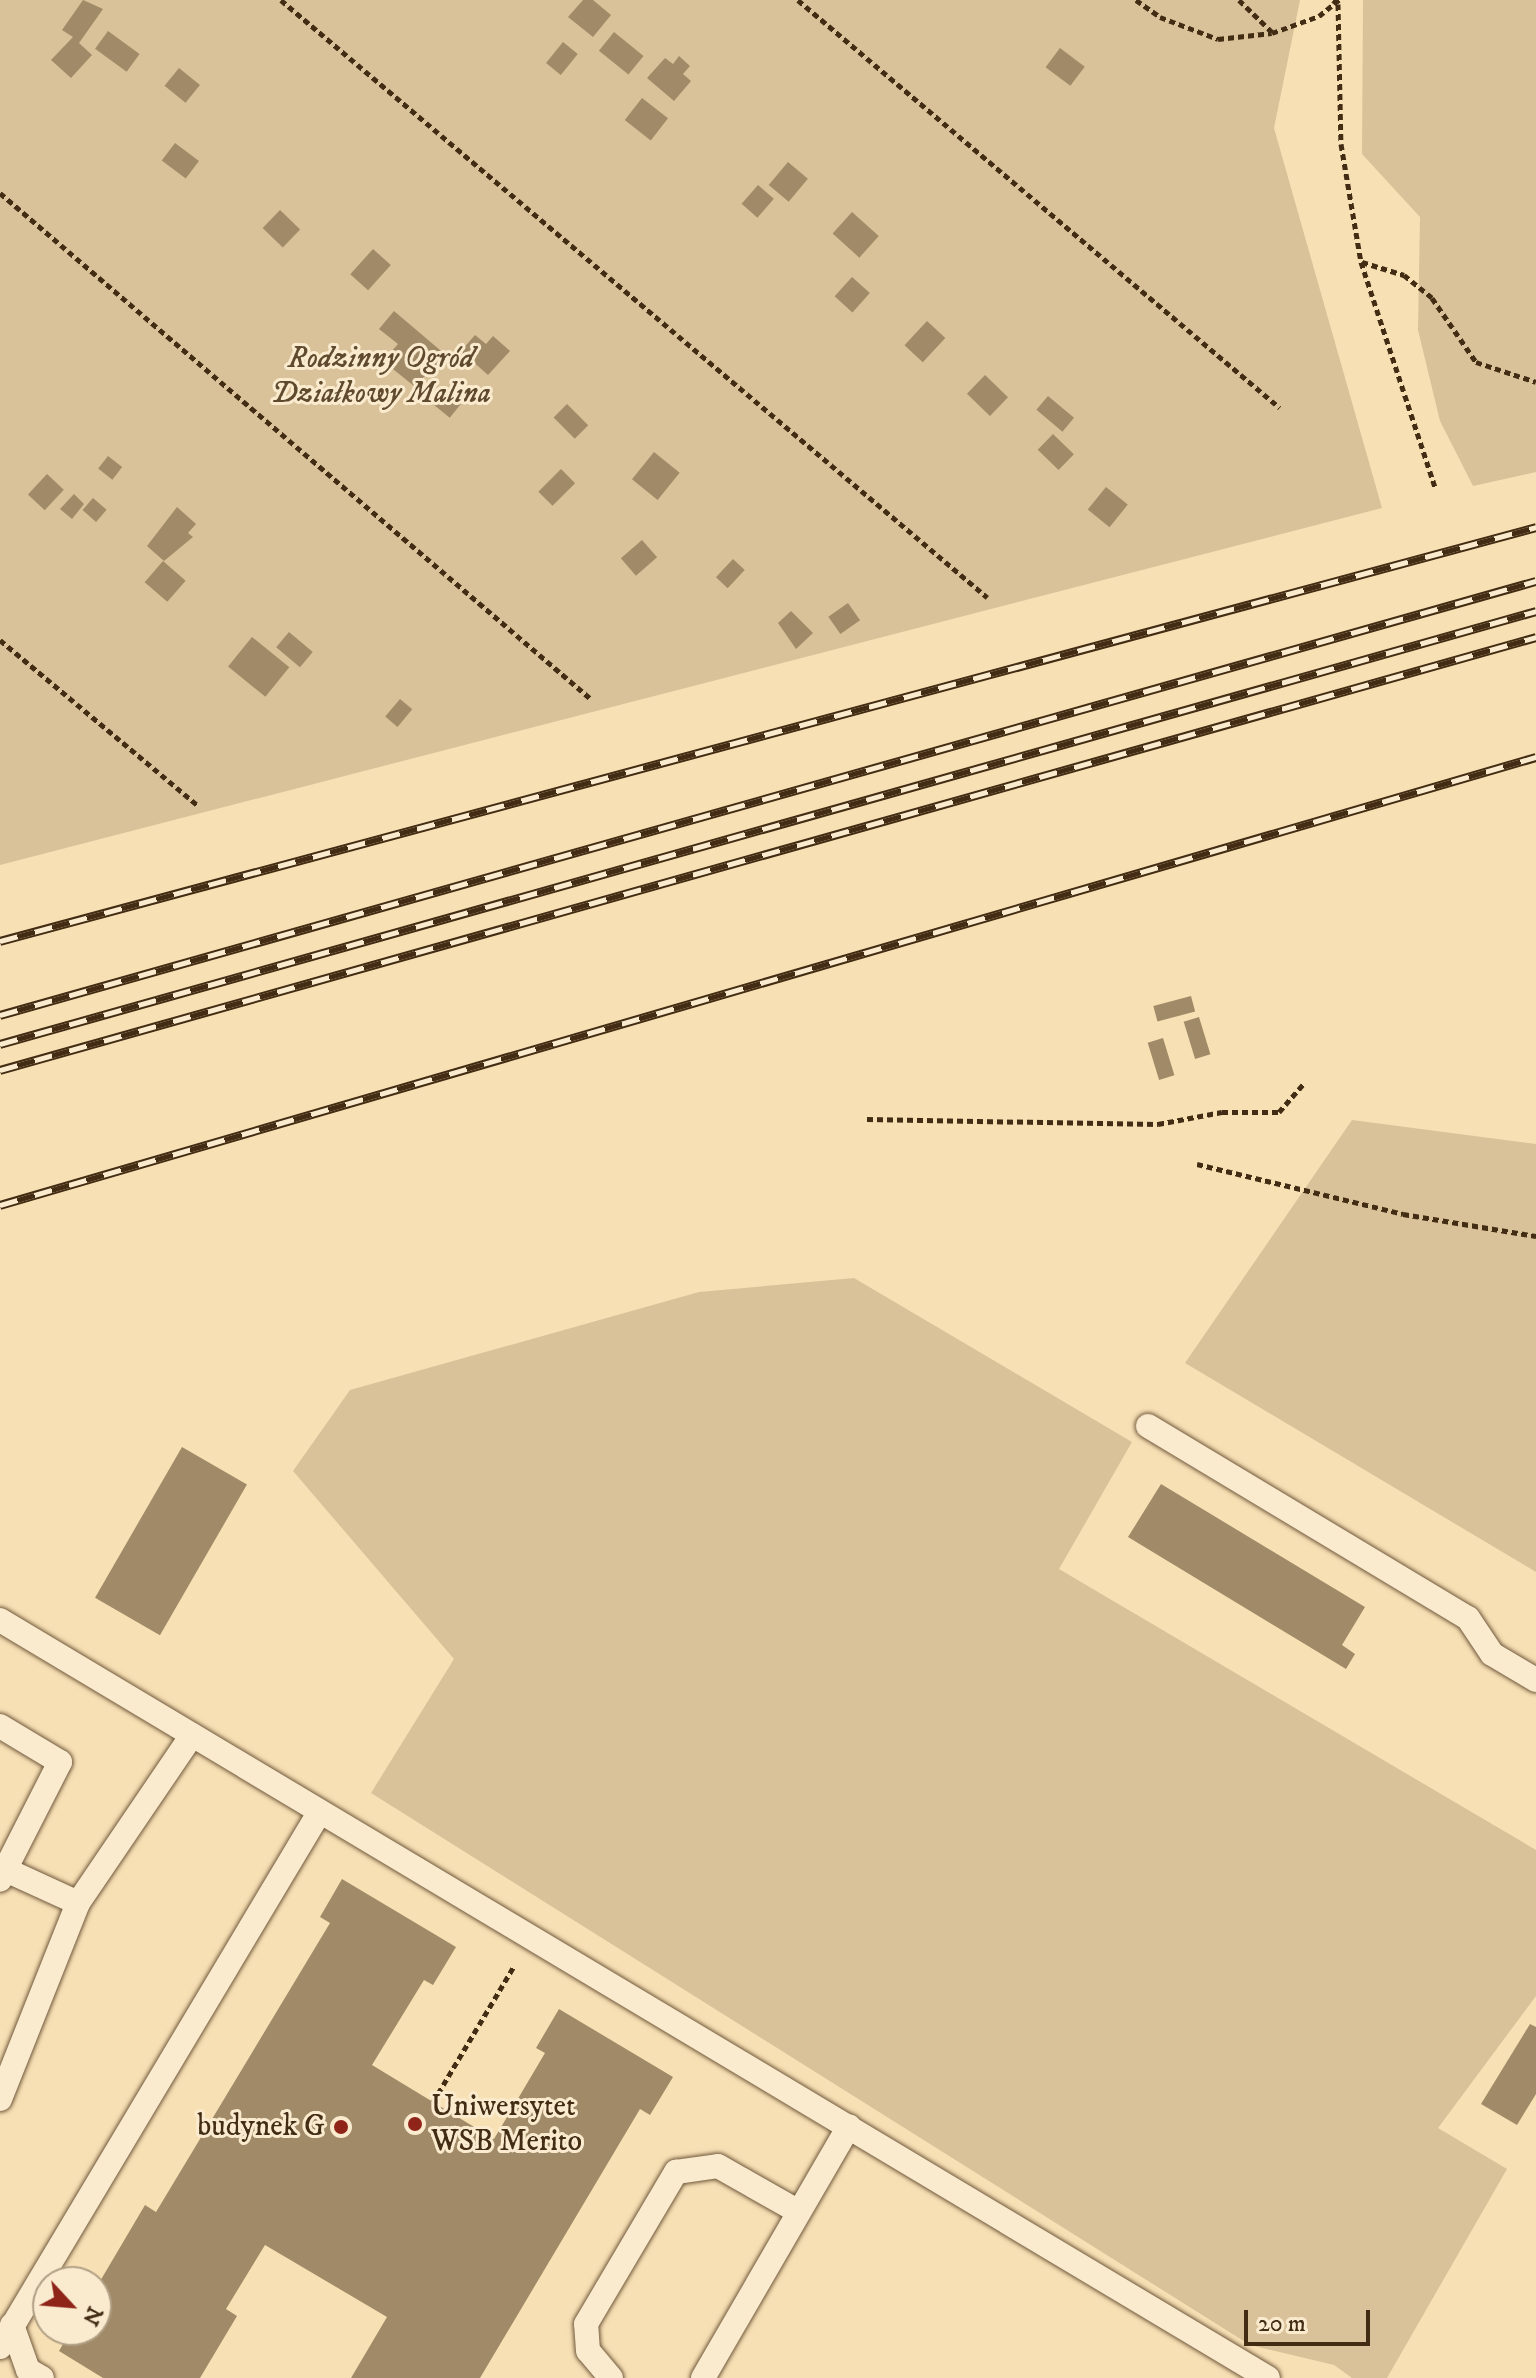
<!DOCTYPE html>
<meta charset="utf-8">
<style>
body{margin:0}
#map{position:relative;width:1536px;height:2378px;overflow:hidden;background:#f8e0b5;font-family:"IM FELL DW Pica",serif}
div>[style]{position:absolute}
.green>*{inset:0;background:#d9c199}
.building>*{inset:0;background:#a18a67;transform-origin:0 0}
.path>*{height:5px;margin-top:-2.5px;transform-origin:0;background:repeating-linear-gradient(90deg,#422c13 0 6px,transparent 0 10px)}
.roads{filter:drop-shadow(0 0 2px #70593c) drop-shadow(0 0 2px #70593c)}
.lane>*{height:24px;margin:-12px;padding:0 12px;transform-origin:12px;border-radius:12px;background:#faebcf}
.rail>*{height:9px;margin-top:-4.5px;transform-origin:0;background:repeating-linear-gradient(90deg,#faebcf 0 18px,#422c13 0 36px);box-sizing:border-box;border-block:2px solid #422c13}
.dots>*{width:22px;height:22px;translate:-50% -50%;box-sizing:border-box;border:4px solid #faebcf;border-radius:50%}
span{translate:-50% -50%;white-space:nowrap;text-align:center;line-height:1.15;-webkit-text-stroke:6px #faebcf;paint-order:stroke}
.park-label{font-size:30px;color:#604a2e;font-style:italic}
.poi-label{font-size:30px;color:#422c13}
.left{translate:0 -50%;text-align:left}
.right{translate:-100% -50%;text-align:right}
.north{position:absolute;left:32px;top:2266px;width:80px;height:80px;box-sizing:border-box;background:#faebcf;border:2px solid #b09f84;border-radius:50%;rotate:116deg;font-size:22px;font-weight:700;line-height:32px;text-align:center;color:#422c13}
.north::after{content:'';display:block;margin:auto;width:28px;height:36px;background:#8f2418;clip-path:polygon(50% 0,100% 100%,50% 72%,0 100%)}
.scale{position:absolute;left:1244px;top:2310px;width:126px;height:36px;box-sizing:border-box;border:4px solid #422c13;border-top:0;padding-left:10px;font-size:24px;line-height:28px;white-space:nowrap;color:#422c13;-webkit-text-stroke:6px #faebcf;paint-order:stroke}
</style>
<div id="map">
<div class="green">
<i style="clip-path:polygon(0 0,1300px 0,1274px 128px,1382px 508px,0 865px)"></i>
<i style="clip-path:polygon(1363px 0,1536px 0,1536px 472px,1473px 486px,1440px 421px,1418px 330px,1420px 217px,1362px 154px)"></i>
<i style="clip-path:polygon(1352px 1120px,1536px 1144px,1536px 1572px,1185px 1363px)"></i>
<i style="clip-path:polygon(854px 1278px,1132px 1442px,1059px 1569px,1536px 1850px,1536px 1996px,1438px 2128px,1507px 2169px,1387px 2378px,1352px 2378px,1334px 2365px,1250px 2345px,371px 1793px,454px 1659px,293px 1471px,350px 1390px,699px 1292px)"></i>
</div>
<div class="building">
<i style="clip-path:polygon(83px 0,103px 9px,79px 43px,92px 55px,71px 78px,51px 60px,73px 37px,62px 30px)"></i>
<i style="clip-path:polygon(583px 0,593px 0,611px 15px,593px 37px,568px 17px)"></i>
<i style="left:108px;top:31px;width:39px;height:22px;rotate:36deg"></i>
<i style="left:614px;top:32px;width:38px;height:24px;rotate:39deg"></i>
<i style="left:563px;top:42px;width:19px;height:27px;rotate:39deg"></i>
<i style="left:1060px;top:48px;width:31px;height:24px;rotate:37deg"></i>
<i style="clip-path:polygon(679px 56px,690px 66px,683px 74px,691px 81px,674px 101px,647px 78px,665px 58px,673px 64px)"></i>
<i style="left:179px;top:68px;width:27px;height:23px;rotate:39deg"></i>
<i style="left:642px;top:98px;width:33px;height:28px;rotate:38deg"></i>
<i style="left:175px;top:143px;width:30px;height:22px;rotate:37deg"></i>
<i style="left:788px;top:162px;width:26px;height:30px;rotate:40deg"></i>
<i style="left:758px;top:185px;width:21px;height:25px;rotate:41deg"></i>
<i style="left:280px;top:210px;width:28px;height:25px;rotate:44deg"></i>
<i style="left:852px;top:212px;width:36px;height:29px;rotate:42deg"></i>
<i style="left:373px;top:249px;width:24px;height:34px;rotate:42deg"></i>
<i style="left:852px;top:277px;width:24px;height:26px;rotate:42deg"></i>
<i style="clip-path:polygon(394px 311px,447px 356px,414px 386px,383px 361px,398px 344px,379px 329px)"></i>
<i style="left:927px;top:321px;width:25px;height:33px;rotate:43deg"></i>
<i style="clip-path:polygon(475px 335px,486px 344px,493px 336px,510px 351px,488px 375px,461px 351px)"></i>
<i style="left:985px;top:375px;width:32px;height:26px;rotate:44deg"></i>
<i style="left:446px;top:389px;width:21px;height:20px;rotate:39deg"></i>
<i style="left:1048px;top:396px;width:34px;height:18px;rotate:40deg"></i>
<i style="left:567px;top:404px;width:30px;height:19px;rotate:45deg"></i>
<i style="left:1053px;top:434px;width:29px;height:22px;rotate:44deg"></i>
<i style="left:654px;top:452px;width:33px;height:35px;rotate:39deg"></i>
<i style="left:108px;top:456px;width:18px;height:16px;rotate:38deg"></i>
<i style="left:561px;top:469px;width:20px;height:32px;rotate:45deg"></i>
<i style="left:47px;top:474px;width:23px;height:28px;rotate:43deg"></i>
<i style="left:1106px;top:487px;width:28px;height:29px;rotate:39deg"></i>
<i style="clip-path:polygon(74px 494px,84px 504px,72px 519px,60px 509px)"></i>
<i style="left:93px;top:498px;width:18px;height:16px;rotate:41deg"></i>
<i style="clip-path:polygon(177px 507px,196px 524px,188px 533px,193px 537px,164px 561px,147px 546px)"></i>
<i style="left:642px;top:540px;width:23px;height:28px;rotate:49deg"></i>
<i style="left:733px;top:559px;width:16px;height:25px;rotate:43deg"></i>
<i style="left:163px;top:561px;width:30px;height:28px;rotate:41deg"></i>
<i style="left:848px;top:603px;width:21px;height:24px;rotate:55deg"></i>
<i style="clip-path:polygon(791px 611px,813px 633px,796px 649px,778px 623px)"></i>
<i style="left:289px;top:632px;width:31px;height:20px;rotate:40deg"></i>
<i style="left:252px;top:637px;width:48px;height:38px;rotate:39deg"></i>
<i style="left:400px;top:699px;width:16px;height:23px;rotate:40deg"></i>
<i style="left:1191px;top:996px;width:16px;height:39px;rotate:75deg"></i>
<i style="left:1199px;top:1017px;width:39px;height:16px;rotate:73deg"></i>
<i style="left:1163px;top:1038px;width:39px;height:16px;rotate:73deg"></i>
<i style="left:182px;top:1447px;width:75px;height:174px;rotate:30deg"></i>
<i style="clip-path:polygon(1161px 1484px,1365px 1607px,1342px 1645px,1355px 1654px,1346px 1669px,1128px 1537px)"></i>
<i style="clip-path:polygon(342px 1879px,456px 1947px,433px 1985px,424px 1980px,372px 2065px,494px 2139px,545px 2053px,536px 2048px,559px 2009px,673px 2077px,650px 2115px,640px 2109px,480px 2378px,351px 2378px,387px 2317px,265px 2245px,226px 2309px,237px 2316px,200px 2378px,103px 2378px,59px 2351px,71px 2330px,96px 2330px,96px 2288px,145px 2205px,156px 2212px,330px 1923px,320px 1917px)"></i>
<i style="clip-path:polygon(1530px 2024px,1536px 2027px,1536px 2094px,1517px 2125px,1481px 2104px)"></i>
</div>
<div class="path">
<i style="left:281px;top:0;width:925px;rotate:40.22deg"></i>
<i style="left:798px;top:0;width:631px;rotate:40.25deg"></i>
<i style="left:1136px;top:0;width:29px;rotate:35deg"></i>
<i style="left:1160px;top:17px;width:62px;rotate:20.8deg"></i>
<i style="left:1218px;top:39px;width:54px;rotate:-6.3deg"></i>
<i style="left:1272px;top:33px;width:50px;rotate:-19.9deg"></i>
<i style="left:1319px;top:16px;width:26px;rotate:-39deg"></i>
<i style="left:1239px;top:0;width:46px;rotate:44.1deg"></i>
<i style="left:1333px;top:0;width:6px;rotate:39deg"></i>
<i style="left:1338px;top:4px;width:140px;rotate:88.8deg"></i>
<i style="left:1341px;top:144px;width:120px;rotate:80.4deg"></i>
<i style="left:1361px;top:262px;width:237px;rotate:71.8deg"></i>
<i style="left:0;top:193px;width:778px;rotate:40.57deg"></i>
<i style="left:1362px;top:262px;width:44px;rotate:17.2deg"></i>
<i style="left:1404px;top:275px;width:36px;rotate:39deg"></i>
<i style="left:1432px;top:298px;width:78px;rotate:55.5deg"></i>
<i style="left:1476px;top:362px;width:63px;rotate:18.4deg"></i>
<i style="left:0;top:640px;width:257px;rotate:39.9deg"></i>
<i style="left:867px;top:1119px;width:291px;rotate:1deg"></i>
<i style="left:1158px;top:1124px;width:65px;rotate:-10.6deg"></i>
<i style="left:1222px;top:1112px;width:57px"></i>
<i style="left:1279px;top:1112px;width:38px;rotate:-49deg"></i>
<i style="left:1197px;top:1164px;width:212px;rotate:13.6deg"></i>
<i style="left:1403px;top:1214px;width:135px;rotate:9.4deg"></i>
<i style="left:433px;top:2102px;width:158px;rotate:-59.2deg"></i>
</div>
<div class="roads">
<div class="lane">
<i style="left:1148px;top:1426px;width:373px;rotate:31deg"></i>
<i style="left:1468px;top:1618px;width:43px;rotate:56.3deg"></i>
<i style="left:1492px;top:1654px;width:51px;rotate:30.6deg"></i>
<i style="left:0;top:1620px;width:1477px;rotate:30.87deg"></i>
<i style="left:0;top:1726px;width:70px;rotate:31deg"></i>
<i style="left:60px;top:1762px;width:132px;rotate:117deg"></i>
<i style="left:6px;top:1870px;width:79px;rotate:24.6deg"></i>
<i style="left:0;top:2099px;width:211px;rotate:-68.3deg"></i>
<i style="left:78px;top:1903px;width:203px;rotate:-55.8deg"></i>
<i style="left:12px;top:2325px;width:48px;rotate:70.4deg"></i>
<i style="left:28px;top:2370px;width:16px;rotate:30deg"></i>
<i style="left:0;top:2347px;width:622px;rotate:-59.15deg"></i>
<i style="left:611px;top:2378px;width:35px;rotate:-130deg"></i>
<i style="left:588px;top:2351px;width:27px;rotate:-94deg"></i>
<i style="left:586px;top:2324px;width:177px;rotate:-59.4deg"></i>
<i style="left:676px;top:2172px;width:42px;rotate:-8.1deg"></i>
<i style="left:718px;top:2166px;width:93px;rotate:29.6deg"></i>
<i style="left:703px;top:2378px;width:291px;rotate:-59.9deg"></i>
</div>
</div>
<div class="rail">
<i style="left:0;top:941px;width:1591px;rotate:-15.08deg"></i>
<i style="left:0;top:1015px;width:1596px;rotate:-15.78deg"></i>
<i style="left:0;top:1044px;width:1596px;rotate:-15.74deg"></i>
<i style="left:0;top:1070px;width:1596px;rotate:-15.74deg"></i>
<i style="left:0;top:1205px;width:1600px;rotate:-16.26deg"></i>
</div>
<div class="dots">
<i style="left:415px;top:2124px;background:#8f2418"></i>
<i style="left:341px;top:2127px;background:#8f2418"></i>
</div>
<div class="park-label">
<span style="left:381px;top:376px">Rodzinny Ogród<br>Działkowy Malina</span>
</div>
<div class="poi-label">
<span class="left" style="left:431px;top:2124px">Uniwersytet<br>WSB Merito</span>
<span class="right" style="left:325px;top:2127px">budynek G</span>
</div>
<div class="north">N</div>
<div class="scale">20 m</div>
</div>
